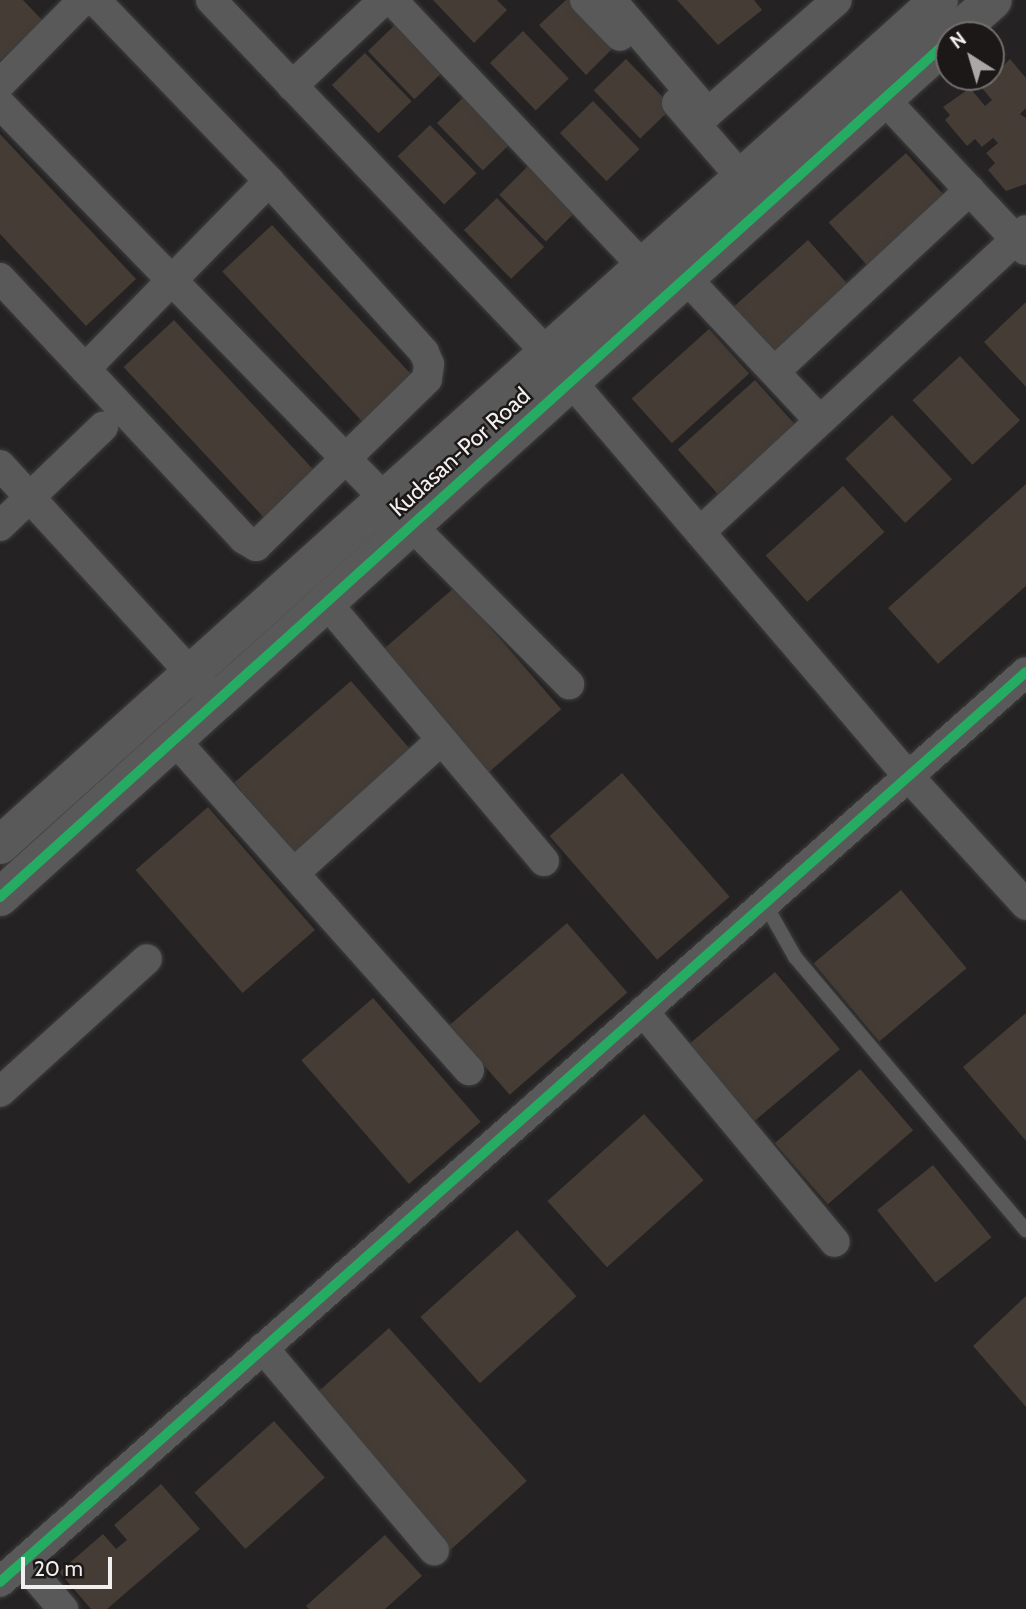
<!DOCTYPE html>
<style>
body{margin:0}
#map{position:relative;width:1026px;height:1609px;overflow:hidden;background:#242222;font-family:Cabin,sans-serif}
div>[style]{position:absolute}
.building>*{inset:0;background:#453c35;transform-origin:0 0}
.roads{filter:drop-shadow(0 0 2px #3e3d3d) drop-shadow(0 0 2px #3e3d3d)}
.lane>*{height:14px;margin:-7px;padding:0 7px;transform-origin:7px;border-radius:7px;background:#5a5959}
.street>*{height:30px;margin:-15px;padding:0 15px;transform-origin:15px;border-radius:15px;background:#5a5959}
.secondary>*{height:38px;margin:-19px;padding:0 19px;transform-origin:19px;border-radius:19px;background:#5a5959}
.cycleway>*{height:10px;margin:-5px;padding:0 5px;transform-origin:5px;border-radius:5px;background:#26ab63}
span{translate:-50% -50%;white-space:nowrap;text-align:center;line-height:1.15;-webkit-text-stroke:5px #1c1818;paint-order:stroke}
.street-label{font-size:23px;color:#f2f0ef}
.north{position:absolute;left:935px;top:21px;width:70px;height:70px;box-sizing:border-box;background:#1c1818;border:2px solid #726e6e;border-radius:50%;rotate:323deg;font-size:19px;font-weight:700;line-height:28px;text-align:center;color:#f2f0ef}
.north::after{content:'';display:block;margin:auto;width:24px;height:32px;background:#aaa8a7;clip-path:polygon(50% 0,100% 100%,50% 72%,0 100%)}
.scale{position:absolute;left:21px;top:1557px;width:91px;height:32px;box-sizing:border-box;border:4px solid #f2f0ef;border-top:0;padding-left:9px;font-size:21px;line-height:24px;white-space:nowrap;color:#f2f0ef;-webkit-text-stroke:5px #1c1818;paint-order:stroke}
</style>
<div id="map">
<div class="building">
<i style="clip-path:polygon(0 0,23px 0,43px 21px,0 61px)"></i>
<i style="clip-path:polygon(433px 0,497px 0,507px 10px,474px 43px)"></i>
<i style="clip-path:polygon(566px 0,578px 0,619px 42px,586px 75px,539px 25px)"></i>
<i style="clip-path:polygon(677px 0,754px 0,762px 10px,718px 45px)"></i>
<i style="left:401px;top:19px;width:67px;height:46px;rotate:46deg"></i>
<i style="left:523px;top:31px;width:66px;height:46px;rotate:46deg"></i>
<i style="left:365px;top:53px;width:67px;height:46px;rotate:46deg"></i>
<i style="left:626px;top:59px;width:67px;height:45px;rotate:46deg"></i>
<i style="clip-path:polygon(1010px 59px,1026px 78px,1026px 108px,1020px 114px,1026px 118px,1026px 184px,1006px 191px,988px 170px,995px 163px,986px 153px,998px 143px,993px 138px,982px 147px,975px 139px,967px 146px,945px 120px,950px 115px,943px 107px,970px 88px,985px 106px,992px 100px,977px 82px,991px 77px,991px 65px,997px 60px,1002px 67px)"></i>
<i style="left:470px;top:91px;width:66px;height:46px;rotate:46deg"></i>
<i style="left:593px;top:101px;width:67px;height:46px;rotate:46deg"></i>
<i style="left:430px;top:125px;width:67px;height:45px;rotate:46deg"></i>
<i style="clip-path:polygon(0 134px,136px 279px,86px 326px,0 234px)"></i>
<i style="left:906px;top:153px;width:60px;height:104px;rotate:48deg"></i>
<i style="left:531px;top:163px;width:66px;height:45px;rotate:45deg"></i>
<i style="left:497px;top:198px;width:68px;height:46px;rotate:46deg"></i>
<i style="left:272px;top:225px;width:206px;height:68px;rotate:47deg"></i>
<i style="left:808px;top:240px;width:60px;height:104px;rotate:48deg"></i>
<i style="clip-path:polygon(1026px 302px,1026px 387px,984px 342px)"></i>
<i style="left:174px;top:320px;width:207px;height:69px;rotate:47deg"></i>
<i style="left:709px;top:329px;width:60px;height:104px;rotate:48deg"></i>
<i style="left:960px;top:356px;width:88px;height:65px;rotate:47deg"></i>
<i style="left:755px;top:380px;width:60px;height:104px;rotate:48deg"></i>
<i style="left:892px;top:415px;width:88px;height:64px;rotate:47deg"></i>
<i style="clip-path:polygon(1026px 484px,1026px 586px,938px 664px,888px 608px)"></i>
<i style="left:843px;top:486px;width:62px;height:104px;rotate:48deg"></i>
<i style="left:455px;top:587px;width:162px;height:96px;rotate:49deg"></i>
<i style="left:351px;top:681px;width:92px;height:155px;rotate:49deg"></i>
<i style="left:622px;top:773px;width:164px;height:96px;rotate:49deg"></i>
<i style="left:208px;top:807px;width:163px;height:96px;rotate:49deg"></i>
<i style="left:901px;top:890px;width:102px;height:114px;rotate:50deg"></i>
<i style="left:567px;top:923px;width:92px;height:156px;rotate:49deg"></i>
<i style="left:775px;top:972px;width:101px;height:114px;rotate:50deg"></i>
<i style="left:373px;top:998px;width:164px;height:95px;rotate:49deg"></i>
<i style="clip-path:polygon(1026px 1013px,1026px 1141px,963px 1067px)"></i>
<i style="left:860px;top:1069px;width:81px;height:113px;rotate:49deg"></i>
<i style="left:644px;top:1114px;width:89px;height:130px;rotate:48deg"></i>
<i style="left:933px;top:1165px;width:93px;height:72px;rotate:51deg"></i>
<i style="left:517px;top:1230px;width:89px;height:130px;rotate:48deg"></i>
<i style="clip-path:polygon(1026px 1296px,1026px 1407px,973px 1346px)"></i>
<i style="left:389px;top:1328px;width:206px;height:104px;rotate:48deg"></i>
<i style="left:274px;top:1421px;width:76px;height:107px;rotate:48deg"></i>
<i style="clip-path:polygon(161px 1484px,200px 1529px,107px 1609px,91px 1609px,59px 1572px,103px 1534px,116px 1549px,127px 1540px,114px 1525px)"></i>
<i style="clip-path:polygon(385px 1535px,422px 1576px,385px 1609px,309px 1609px,306px 1606px)"></i>
</div>
<div class="roads">
<div class="lane">
<i style="left:764px;top:902px;width:63px;rotate:60.6deg"></i>
<i style="left:795px;top:957px;width:358px;rotate:49.8deg"></i>
</div>
<div class="street">
<i style="left:95px;top:0;width:251px;rotate:46.1deg"></i>
<i style="left:211px;top:0;width:486px;rotate:46.4deg"></i>
<i style="left:546px;top:352px;width:558px;rotate:49.51deg"></i>
<i style="left:908px;top:776px;width:175px;rotate:47.5deg"></i>
<i style="left:392px;top:0;width:364px;rotate:46.7deg"></i>
<i style="left:585px;top:0;width:50px;rotate:45.8deg"></i>
<i style="left:611px;top:0;width:149px;rotate:49.4deg"></i>
<i style="left:708px;top:113px;width:171px;rotate:-41.2deg"></i>
<i style="left:0;top:84px;width:118px;rotate:-45.3deg"></i>
<i style="left:292px;top:86px;width:126px;rotate:-43.1deg"></i>
<i style="left:884px;top:99px;width:207px;rotate:46.8deg"></i>
<i style="left:677px;top:103px;width:98px;rotate:49.1deg"></i>
<i style="left:0;top:104px;width:552px;rotate:45.73deg"></i>
<i style="left:685px;top:277px;width:197px;rotate:46.8deg"></i>
<i style="left:0;top:278px;width:357px;rotate:46.9deg"></i>
<i style="left:244px;top:539px;width:14px;rotate:30deg"></i>
<i style="left:256px;top:546px;width:239px;rotate:-44.3deg"></i>
<i style="left:427px;top:379px;width:15px;rotate:-82deg"></i>
<i style="left:429px;top:364px;width:13px;rotate:-113deg"></i>
<i style="left:424px;top:352px;width:231px;rotate:-132.2deg"></i>
<i style="left:269px;top:181px;width:263px;rotate:134.4deg"></i>
<i style="left:775px;top:371px;width:266px;rotate:-42.9deg"></i>
<i style="left:0;top:465px;width:304px;rotate:47.5deg"></i>
<i style="left:410px;top:524px;width:226px;rotate:45.2deg"></i>
<i style="left:0;top:526px;width:143px;rotate:-43.9deg"></i>
<i style="left:700px;top:532px;width:444px;rotate:-42.8deg"></i>
<i style="left:325px;top:601px;width:340px;rotate:49.9deg"></i>
<i style="left:173px;top:738px;width:445px;rotate:48.3deg"></i>
<i style="left:294px;top:873px;width:198px;rotate:-42.1deg"></i>
<i style="left:643px;top:1011px;width:300px;rotate:50.3deg"></i>
<i style="left:0;top:1092px;width:198px;rotate:-42.1deg"></i>
<i style="left:263px;top:1348px;width:265px;rotate:49.8deg"></i>
<i style="left:23px;top:1562px;width:62px;rotate:49.6deg"></i>
<i style="left:0;top:1582px;width:1371px;rotate:-41.57deg"></i>
</div>
<div class="secondary">
<i style="left:954px;top:35px;width:52px;rotate:-41.9deg"></i>
<i style="left:0;top:845px;width:1263px;rotate:-41.98deg"></i>
<i style="left:0;top:897px;width:1279px;rotate:-42.08deg"></i>
</div>
</div>
<div class="cycleway">
<i style="left:0;top:897px;width:1279px;rotate:-42.08deg"></i>
<i style="left:0;top:1582px;width:1371px;rotate:-41.57deg"></i>
</div>
<div class="street-label">
<span style="left:460px;top:452px;rotate:-42deg">Kudasan-Por Road</span>
</div>
<div class="north">N</div>
<div class="scale">20 m</div>
</div>
